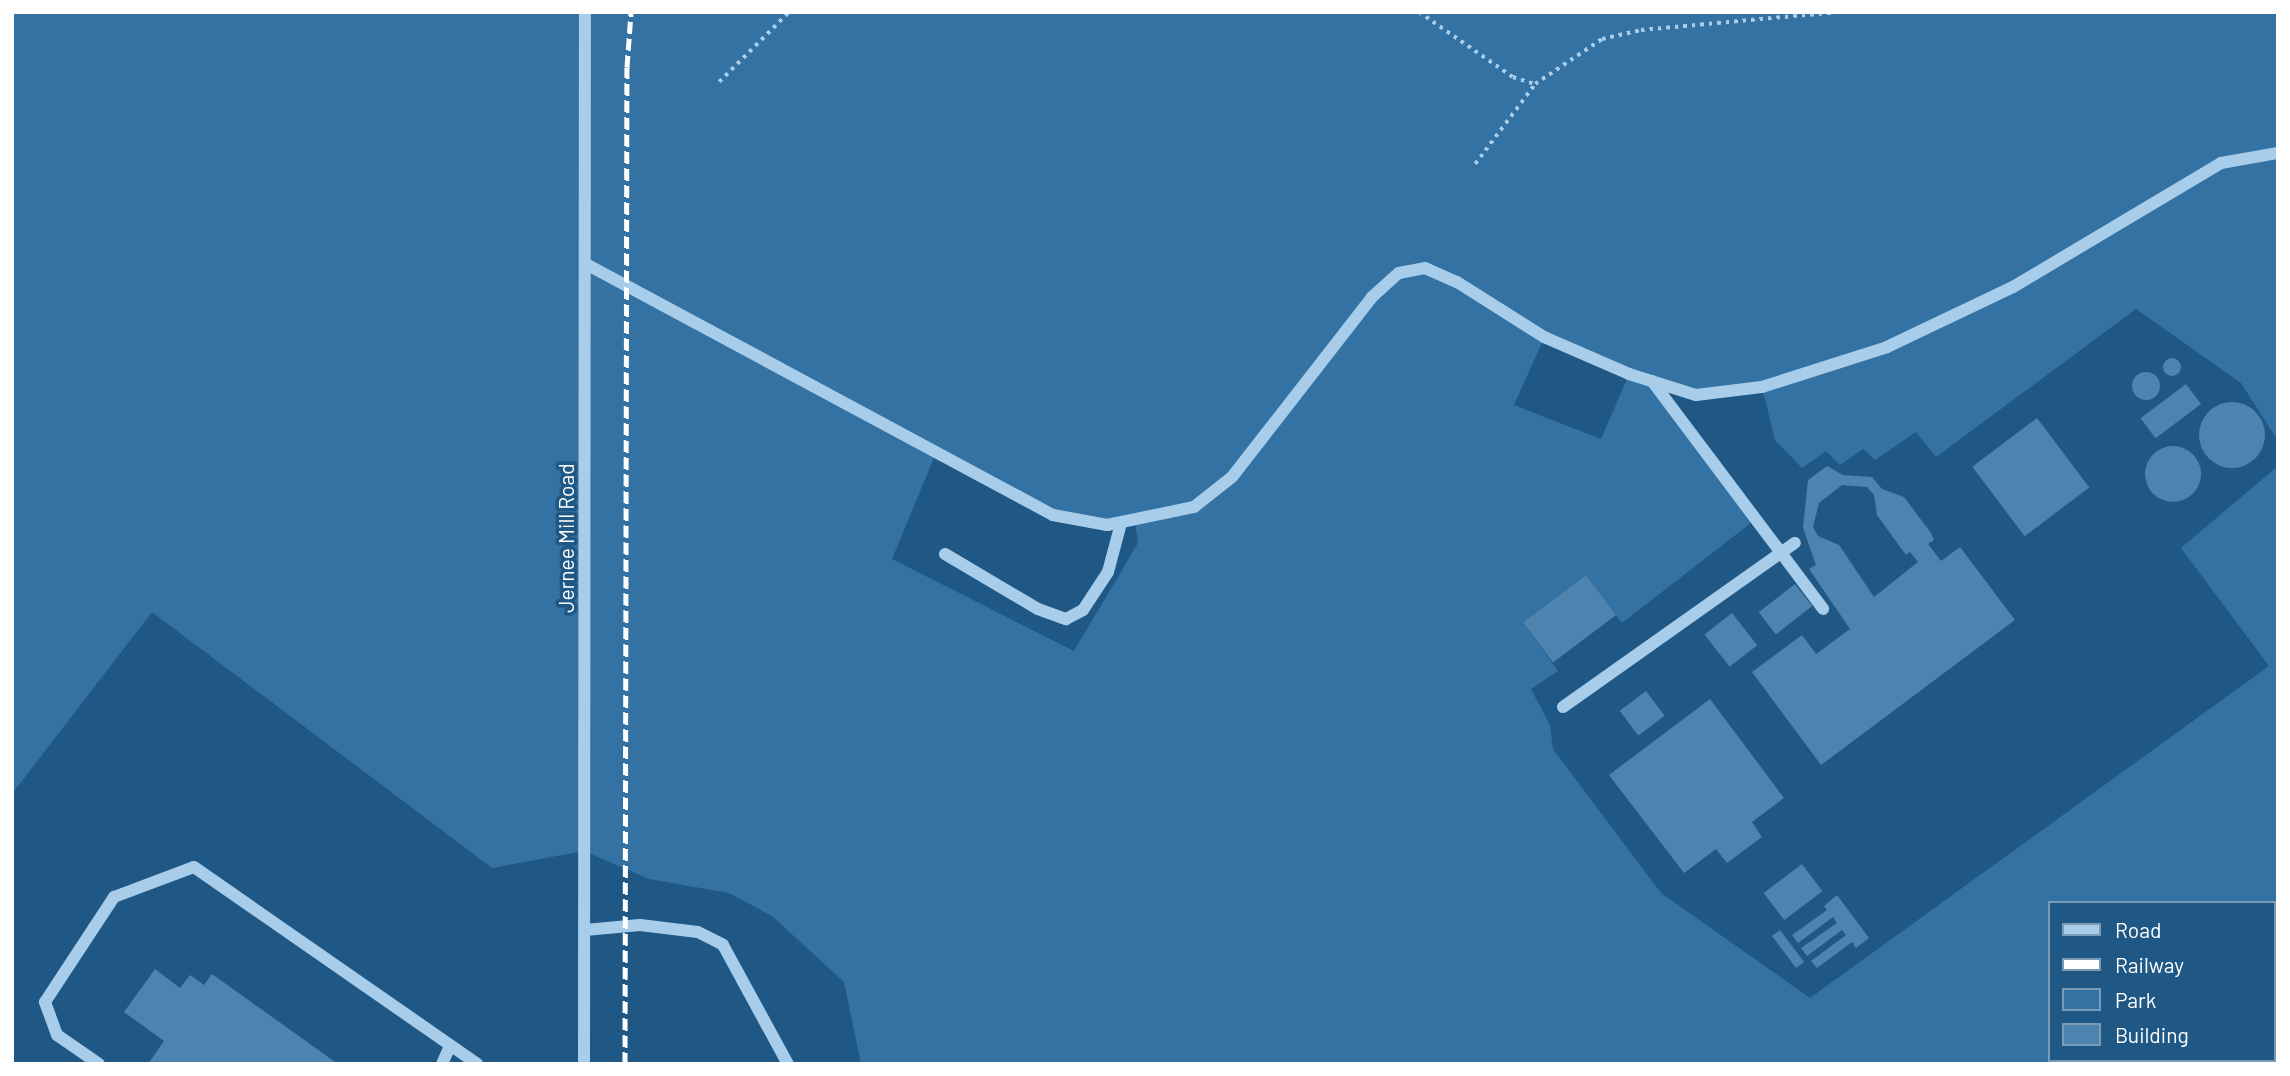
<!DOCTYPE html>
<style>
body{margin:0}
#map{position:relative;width:2290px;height:1076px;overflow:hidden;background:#205885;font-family:Barlow,sans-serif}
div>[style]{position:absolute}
.green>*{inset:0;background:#3372a2}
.building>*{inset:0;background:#4c84af;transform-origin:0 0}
.round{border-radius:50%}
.path>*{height:3.5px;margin-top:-1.75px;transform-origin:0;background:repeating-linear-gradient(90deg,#a8cdea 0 3.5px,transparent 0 8.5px)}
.minor>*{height:12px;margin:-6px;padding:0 6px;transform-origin:6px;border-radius:6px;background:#a8cdea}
.rail>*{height:5px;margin-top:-2.5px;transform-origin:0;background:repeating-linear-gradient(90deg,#fff 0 12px,transparent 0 17px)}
span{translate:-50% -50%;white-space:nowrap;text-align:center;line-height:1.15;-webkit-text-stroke:7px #205885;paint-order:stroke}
.street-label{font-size:21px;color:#fff}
.frame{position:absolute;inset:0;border:14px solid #fff;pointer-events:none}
.legend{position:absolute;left:2048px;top:901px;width:228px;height:161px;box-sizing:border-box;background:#205885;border:2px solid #799bb6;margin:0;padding:9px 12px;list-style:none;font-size:21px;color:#fff}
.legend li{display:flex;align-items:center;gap:14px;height:35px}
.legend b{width:35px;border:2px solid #799bb6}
</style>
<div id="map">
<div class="green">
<i style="clip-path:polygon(evenodd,12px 12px,2278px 12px,2278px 441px,2241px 383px,2136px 309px,1936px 457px,1916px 432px,1875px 460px,1863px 449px,1840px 465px,1826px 451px,1802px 468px,1775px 440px,1762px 387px,1696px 395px,1653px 381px,1756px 519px,1622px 623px,1586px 575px,1523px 623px,1558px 671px,1531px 689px,1550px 725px,1553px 749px,1661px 893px,1810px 998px,2269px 666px,2181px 548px,2278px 466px,2278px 1064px,861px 1064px,844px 982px,772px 916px,729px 893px,649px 879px,584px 851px,492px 868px,152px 612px,12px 794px,12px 12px,1544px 338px,1629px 374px,1601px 439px,1514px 405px,1544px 338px,12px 12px,936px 453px,1053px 515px,1135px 521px,1138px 543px,1074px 651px,892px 559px,936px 453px,12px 12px,2050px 903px,2274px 903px,2274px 1060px,2050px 1060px,2050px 903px)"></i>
</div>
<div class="building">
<i class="round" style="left:2163px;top:358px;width:18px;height:18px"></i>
<i class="round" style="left:2132px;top:372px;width:28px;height:28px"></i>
<i style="left:2186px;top:384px;width:25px;height:57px;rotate:53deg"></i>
<i class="round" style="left:2199px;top:402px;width:66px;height:66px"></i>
<i style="left:2037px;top:418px;width:87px;height:81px;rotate:53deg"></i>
<i class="round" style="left:2145px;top:446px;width:56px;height:56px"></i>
<i style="clip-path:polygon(evenodd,1827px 466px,1843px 475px,1872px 477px,1882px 489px,1904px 497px,1931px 533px,1934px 540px,1928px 544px,1941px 561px,1960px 547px,2015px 620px,1821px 765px,1752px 672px,1802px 635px,1816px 654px,1850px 629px,1809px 569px,1816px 565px,1803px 528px,1808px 480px,1827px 466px,1842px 485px,1867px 487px,1874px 495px,1877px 515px,1906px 555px,1910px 552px,1918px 562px,1874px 597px,1839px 545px,1818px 536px,1813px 527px,1819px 503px,1842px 485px)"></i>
<i style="left:1586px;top:575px;width:50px;height:79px;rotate:53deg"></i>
<i style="left:1795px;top:584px;width:28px;height:46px;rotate:52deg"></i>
<i style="left:1732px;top:613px;width:41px;height:35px;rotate:52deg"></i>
<i style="left:1646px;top:691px;width:31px;height:33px;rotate:53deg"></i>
<i style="clip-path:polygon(1710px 699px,1784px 798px,1752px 822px,1762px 837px,1727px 863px,1716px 849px,1684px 873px,1609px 775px)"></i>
<i style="left:1802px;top:864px;width:34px;height:48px;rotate:53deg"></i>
<i style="clip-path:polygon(1837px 895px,1869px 938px,1856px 948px,1852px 942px,1817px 968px,1811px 961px,1846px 935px,1842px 930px,1807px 956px,1801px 948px,1837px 923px,1833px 917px,1798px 943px,1792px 935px,1827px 910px,1824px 906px)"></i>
<i style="left:1780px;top:930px;width:40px;height:10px;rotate:53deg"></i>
<i style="clip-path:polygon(155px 969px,180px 988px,190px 975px,204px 985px,212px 974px,338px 1064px,148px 1064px,164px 1041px,124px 1012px)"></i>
</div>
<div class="path">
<i style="left:1419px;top:12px;width:114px;rotate:34.7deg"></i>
<i style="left:1513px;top:77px;width:23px;rotate:18deg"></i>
<i style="left:719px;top:82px;width:99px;rotate:-45deg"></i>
<i style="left:1475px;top:164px;width:100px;rotate:-53.1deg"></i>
<i style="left:1535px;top:84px;width:81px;rotate:-33.9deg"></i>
<i style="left:1602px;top:39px;width:40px;rotate:-13deg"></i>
<i style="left:1641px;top:30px;width:197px;rotate:-5.2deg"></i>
</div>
<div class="minor">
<i style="left:586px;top:264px;width:530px;rotate:28.26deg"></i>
<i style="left:1053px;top:515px;width:55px;rotate:10.5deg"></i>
<i style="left:1107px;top:525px;width:89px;rotate:-11.7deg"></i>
<i style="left:1194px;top:507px;width:48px;rotate:-38.3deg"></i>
<i style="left:1232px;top:477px;width:228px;rotate:-52.1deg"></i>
<i style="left:1372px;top:297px;width:36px;rotate:-42deg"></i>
<i style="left:1399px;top:273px;width:26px;rotate:-11deg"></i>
<i style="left:1425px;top:268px;width:35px;rotate:24deg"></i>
<i style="left:1457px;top:282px;width:103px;rotate:32.3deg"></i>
<i style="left:1544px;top:337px;width:93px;rotate:23.5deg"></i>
<i style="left:1629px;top:374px;width:70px;rotate:17.4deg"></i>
<i style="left:1696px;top:395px;width:66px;rotate:-6.9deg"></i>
<i style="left:1762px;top:387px;width:131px;rotate:-17.7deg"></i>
<i style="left:1887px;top:347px;width:140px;rotate:-25.5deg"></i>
<i style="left:2013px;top:287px;width:242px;rotate:-30.8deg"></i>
<i style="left:2221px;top:163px;width:58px;rotate:-10deg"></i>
<i style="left:1652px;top:381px;width:285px;rotate:53.1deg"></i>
<i style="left:945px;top:554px;width:108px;rotate:30.6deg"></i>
<i style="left:1038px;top:609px;width:30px;rotate:20deg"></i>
<i style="left:1066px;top:619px;width:19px;rotate:-28deg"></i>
<i style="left:1083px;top:610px;width:45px;rotate:-56.7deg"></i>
<i style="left:1108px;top:572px;width:51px;rotate:-75.1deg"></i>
<i style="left:1563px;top:707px;width:284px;rotate:-35.3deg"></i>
<i style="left:585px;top:930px;width:55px;rotate:-5.2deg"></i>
<i style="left:640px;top:925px;width:58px;rotate:6.9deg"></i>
<i style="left:698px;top:932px;width:28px;rotate:27deg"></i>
<i style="left:723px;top:945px;width:136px;rotate:61.4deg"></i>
<i style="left:99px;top:1064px;width:51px;rotate:-145.4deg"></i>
<i style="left:57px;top:1035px;width:35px;rotate:-110deg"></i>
<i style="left:45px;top:1002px;width:126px;rotate:-56.7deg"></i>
<i style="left:114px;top:897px;width:85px;rotate:-20.6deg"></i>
<i style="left:194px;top:867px;width:345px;rotate:34.8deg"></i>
<i style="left:442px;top:1064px;width:20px;rotate:-66deg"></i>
<i style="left:584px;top:1064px;width:1052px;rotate:-89.95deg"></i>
</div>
<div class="rail">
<i style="left:625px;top:1064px;width:997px;rotate:-89.89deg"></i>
<i style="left:627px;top:67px;width:55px;rotate:-85.8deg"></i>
</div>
<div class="street-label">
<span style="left:566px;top:538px;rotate:-90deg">Jernee Mill Road</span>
</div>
<div class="frame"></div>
<ul class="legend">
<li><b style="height:9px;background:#a8cdea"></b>Road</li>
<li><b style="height:9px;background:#fff"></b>Railway</li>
<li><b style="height:19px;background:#3372a2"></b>Park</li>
<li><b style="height:19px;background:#4c84af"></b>Building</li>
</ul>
</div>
